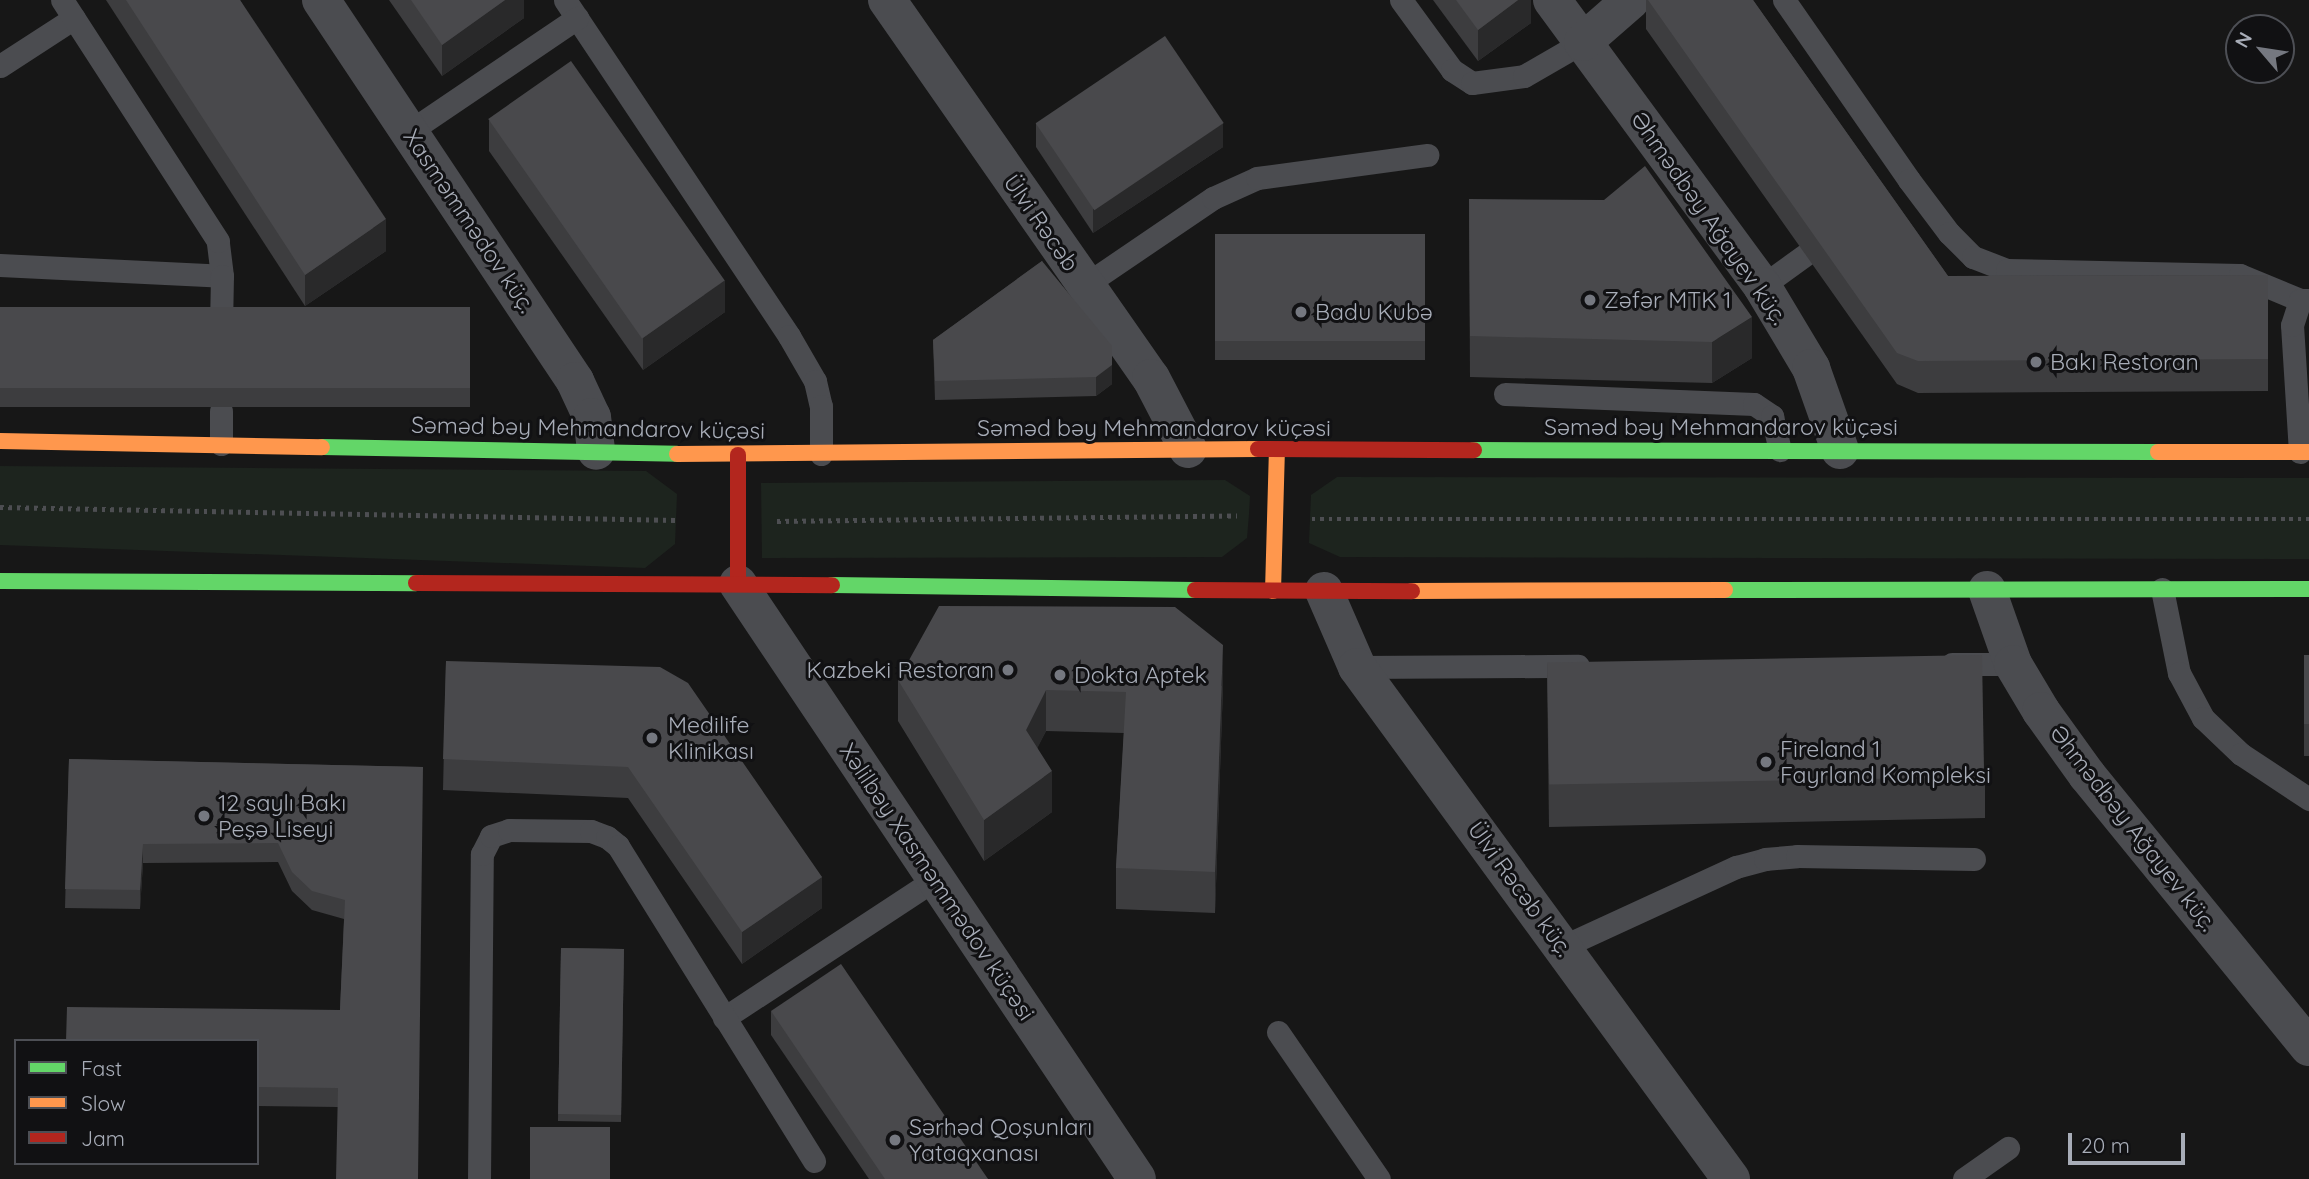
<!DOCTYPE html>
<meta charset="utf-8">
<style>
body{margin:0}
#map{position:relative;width:2309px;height:1179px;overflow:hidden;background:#171717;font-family:Quicksand,sans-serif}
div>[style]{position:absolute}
.green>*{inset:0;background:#1d241e}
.path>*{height:4.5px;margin-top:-2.25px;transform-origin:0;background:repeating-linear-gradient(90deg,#4d4e52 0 3.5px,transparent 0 8.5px)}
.lane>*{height:23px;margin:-11.5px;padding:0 11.5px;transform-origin:11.5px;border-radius:11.5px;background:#4b4c50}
.street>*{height:38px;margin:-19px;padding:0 19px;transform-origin:19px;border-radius:19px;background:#4b4c50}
.fast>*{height:16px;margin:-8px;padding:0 8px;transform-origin:8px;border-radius:8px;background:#63d668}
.slow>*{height:16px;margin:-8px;padding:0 8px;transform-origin:8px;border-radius:8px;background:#ff974d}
.jam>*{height:16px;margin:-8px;padding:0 8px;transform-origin:8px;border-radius:8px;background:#b3261e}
.wall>*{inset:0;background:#3d3d3f;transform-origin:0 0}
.shaded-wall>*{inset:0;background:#29292a}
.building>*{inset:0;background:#49494c;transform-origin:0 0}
.dots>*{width:19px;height:19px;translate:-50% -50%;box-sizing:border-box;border:4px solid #111113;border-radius:50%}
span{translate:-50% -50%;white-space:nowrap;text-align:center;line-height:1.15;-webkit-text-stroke:6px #111113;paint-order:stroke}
.street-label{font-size:23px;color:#a8adb8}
.poi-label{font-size:23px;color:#a8adb8}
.left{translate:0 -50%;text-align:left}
.right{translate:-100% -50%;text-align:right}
.legend{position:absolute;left:14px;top:1039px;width:245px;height:126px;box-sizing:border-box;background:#111113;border:2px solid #4d4f55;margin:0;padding:9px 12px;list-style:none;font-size:21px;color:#a8adb8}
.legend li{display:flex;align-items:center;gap:14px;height:35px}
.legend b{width:35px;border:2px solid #4d4f55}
.north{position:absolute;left:2225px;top:14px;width:70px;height:70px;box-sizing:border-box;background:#111113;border:2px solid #4d4f55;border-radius:50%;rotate:299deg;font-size:19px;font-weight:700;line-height:28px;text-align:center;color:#a8adb8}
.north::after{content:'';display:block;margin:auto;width:24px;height:32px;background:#757880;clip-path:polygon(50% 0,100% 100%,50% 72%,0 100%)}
.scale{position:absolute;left:2068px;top:1133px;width:117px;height:32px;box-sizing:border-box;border:4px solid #a8adb8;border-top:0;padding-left:9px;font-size:21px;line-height:24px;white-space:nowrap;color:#a8adb8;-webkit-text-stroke:5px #111113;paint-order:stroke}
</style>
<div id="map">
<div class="green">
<i style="clip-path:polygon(0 466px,646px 471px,677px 494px,675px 544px,645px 568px,0 545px)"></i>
<i style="clip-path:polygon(1337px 477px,2309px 478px,2309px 559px,1340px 557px,1309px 543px,1311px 495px)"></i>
<i style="clip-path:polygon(1225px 480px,1250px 496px,1249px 514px,1247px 538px,1222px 557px,762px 558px,761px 483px)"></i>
</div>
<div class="path">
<i style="left:0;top:507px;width:676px;rotate:1.1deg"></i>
<i style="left:1312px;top:519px;width:997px"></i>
<i style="left:777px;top:521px;width:460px;rotate:-0.7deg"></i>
</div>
<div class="lane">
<i style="left:565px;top:0;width:404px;rotate:56.3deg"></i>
<i style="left:789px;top:336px;width:52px;rotate:60deg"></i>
<i style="left:815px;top:381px;width:26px;rotate:77deg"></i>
<i style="left:821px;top:406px;width:48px;rotate:90deg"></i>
<i style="left:1401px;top:0;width:87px;rotate:53.9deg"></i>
<i style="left:1452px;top:70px;width:24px;rotate:33deg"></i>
<i style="left:1472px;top:83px;width:52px;rotate:-7.7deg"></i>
<i style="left:1524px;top:76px;width:68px;rotate:-30deg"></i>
<i style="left:1784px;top:0;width:219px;rotate:55.2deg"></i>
<i style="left:1909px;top:180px;width:66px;rotate:53deg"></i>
<i style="left:1949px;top:233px;width:34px;rotate:45deg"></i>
<i style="left:1973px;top:257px;width:36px;rotate:21deg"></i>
<i style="left:2007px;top:270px;width:233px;rotate:1.2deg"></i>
<i style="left:2240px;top:275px;width:65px;rotate:22.6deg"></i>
<i style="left:2300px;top:300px;width:9px"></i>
<i style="left:0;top:66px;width:88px;rotate:-33deg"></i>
<i style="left:410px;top:131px;width:202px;rotate:-34.1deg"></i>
<i style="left:0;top:265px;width:222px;rotate:2.8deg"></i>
<i style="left:222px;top:276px;width:35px;rotate:-97deg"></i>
<i style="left:218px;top:241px;width:287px;rotate:-122.9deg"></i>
<i style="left:1085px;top:285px;width:155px;rotate:-34.2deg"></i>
<i style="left:1213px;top:198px;width:48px;rotate:-24.4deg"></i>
<i style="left:1257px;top:178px;width:172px;rotate:-7.7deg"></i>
<i style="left:1762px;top:286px;width:53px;rotate:-35.8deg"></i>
<i style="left:221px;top:327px;width:51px;rotate:-88.9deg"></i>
<i style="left:1505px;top:394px;width:249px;rotate:2.3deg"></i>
<i style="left:1754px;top:404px;width:22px;rotate:34deg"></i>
<i style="left:1772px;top:416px;width:35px;rotate:77deg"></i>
<i style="left:221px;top:444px;width:33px;rotate:-90deg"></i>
<i style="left:2300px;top:452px;width:127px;rotate:-93.6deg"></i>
<i style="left:2292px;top:325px;width:26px;rotate:-72deg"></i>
<i style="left:2162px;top:589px;width:86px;rotate:78.6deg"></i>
<i style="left:2179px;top:673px;width:51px;rotate:61.9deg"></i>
<i style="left:2203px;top:718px;width:52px;rotate:43.5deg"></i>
<i style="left:2241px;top:754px;width:82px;rotate:33.5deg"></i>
<i style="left:1952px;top:664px;width:61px"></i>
<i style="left:1357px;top:667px;width:221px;rotate:-0.3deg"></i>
<i style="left:1562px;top:947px;width:192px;rotate:-24.7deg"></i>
<i style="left:1736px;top:867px;width:30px;rotate:-15deg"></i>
<i style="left:1765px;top:859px;width:32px;rotate:-5deg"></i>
<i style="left:1797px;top:856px;width:177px;rotate:1deg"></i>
<i style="left:724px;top:1018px;width:251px;rotate:-33.3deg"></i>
<i style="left:1278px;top:1032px;width:178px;rotate:55.5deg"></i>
<i style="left:479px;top:1179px;width:325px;rotate:-89.5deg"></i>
<i style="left:482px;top:854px;width:20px;rotate:-63deg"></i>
<i style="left:491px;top:836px;width:19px;rotate:-18deg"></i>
<i style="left:509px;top:830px;width:82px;rotate:0.7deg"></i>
<i style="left:591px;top:831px;width:17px;rotate:21deg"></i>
<i style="left:607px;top:837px;width:14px;rotate:39deg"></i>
<i style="left:618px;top:846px;width:371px;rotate:58.1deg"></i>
<i style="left:1964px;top:1179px;width:54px;rotate:-35.2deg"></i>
</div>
<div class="street">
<i style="left:321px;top:0;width:458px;rotate:56.3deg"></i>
<i style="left:575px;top:381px;width:40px;rotate:65deg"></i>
<i style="left:592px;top:417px;width:34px;rotate:83deg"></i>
<i style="left:887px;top:0;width:461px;rotate:55.1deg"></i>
<i style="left:1151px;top:378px;width:80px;rotate:62.5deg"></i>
<i style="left:1552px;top:0;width:355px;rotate:53.7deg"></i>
<i style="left:1762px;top:286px;width:96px;rotate:59.1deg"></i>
<i style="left:1811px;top:368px;width:87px;rotate:70.5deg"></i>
<i style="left:1583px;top:42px;width:64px;rotate:-41.2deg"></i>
<i style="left:738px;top:584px;width:716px;rotate:56.15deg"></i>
<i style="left:1987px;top:590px;width:78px;rotate:70.6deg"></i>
<i style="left:2013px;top:664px;width:55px;rotate:59.2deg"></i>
<i style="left:2041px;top:711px;width:79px;rotate:54.3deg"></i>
<i style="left:2087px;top:775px;width:351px;rotate:50.8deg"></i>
<i style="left:1324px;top:591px;width:83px;rotate:66.5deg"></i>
<i style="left:1357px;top:667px;width:634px;rotate:53.85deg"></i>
</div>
<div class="fast">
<i style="left:322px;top:447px;width:355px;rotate:1.1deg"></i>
<i style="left:1474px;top:450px;width:684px;rotate:0.17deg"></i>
<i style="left:0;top:581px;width:416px;rotate:0.3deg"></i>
<i style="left:832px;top:585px;width:363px;rotate:0.8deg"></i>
<i style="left:1725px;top:590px;width:584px;rotate:-0.1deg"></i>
</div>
<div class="slow">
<i style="left:0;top:441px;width:322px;rotate:1.1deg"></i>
<i style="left:2158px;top:452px;width:151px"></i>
<i style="left:677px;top:454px;width:581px;rotate:-0.49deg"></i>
<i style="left:1273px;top:591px;width:141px;rotate:-88.4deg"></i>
<i style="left:1412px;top:591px;width:313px;rotate:-0.2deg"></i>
</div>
<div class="jam">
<i style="left:1258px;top:449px;width:216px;rotate:0.3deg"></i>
<i style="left:738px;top:455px;width:129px;rotate:90deg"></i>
<i style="left:416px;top:583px;width:416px;rotate:0.3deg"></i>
<i style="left:1195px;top:590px;width:217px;rotate:0.3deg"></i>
</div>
<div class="wall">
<i style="clip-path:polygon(106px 0,240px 0,386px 251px,305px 306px)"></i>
<i style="clip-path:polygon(389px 0,524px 0,524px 18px,442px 76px)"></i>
<i style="clip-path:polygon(1433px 0,1531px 0,1531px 23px,1478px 61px)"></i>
<i style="clip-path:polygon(1646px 0,1753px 0,1948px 276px,2268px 275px,2268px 391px,1918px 393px,1897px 384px,1646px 29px)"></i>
<i style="clip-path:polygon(489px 120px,725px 312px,643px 370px,489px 151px)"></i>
<i style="clip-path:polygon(1036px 123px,1223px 147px,1093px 233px,1036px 147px)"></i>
<i style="clip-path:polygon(1469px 199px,1752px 358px,1712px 383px,1470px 377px)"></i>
<i style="left:1215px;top:234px;width:210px;height:126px"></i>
<i style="clip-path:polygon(1042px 261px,1112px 384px,1096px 396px,935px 400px,933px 340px)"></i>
<i style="left:0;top:307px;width:470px;height:100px"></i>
<i style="left:2304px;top:655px;width:5px;height:101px"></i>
<i style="clip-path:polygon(446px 661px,822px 877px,822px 908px,742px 964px,628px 798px,443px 790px)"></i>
<i style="clip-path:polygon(1547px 664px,1985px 777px,1985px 818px,1549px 827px)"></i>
<i style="clip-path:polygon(898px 680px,1223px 686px,1215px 913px,1116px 909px,1116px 868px,1124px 733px,1046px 731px,1037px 748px,1052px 812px,984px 861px,898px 721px)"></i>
<i style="clip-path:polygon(69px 759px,423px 767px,338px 1107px,257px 1106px,257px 1041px,340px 1010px,344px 919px,312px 910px,292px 891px,278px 862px,143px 863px,140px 909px,65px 908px)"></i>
<i style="left:561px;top:948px;width:63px;height:173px;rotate:1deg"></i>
<i style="clip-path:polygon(771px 1011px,988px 1179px,869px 1179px,771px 1035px)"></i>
</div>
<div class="shaded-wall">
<i style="clip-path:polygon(505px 0,524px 0,524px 18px,442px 76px,442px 45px)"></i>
<i style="clip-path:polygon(1518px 0,1531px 0,1531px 23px,1478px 61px,1478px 30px)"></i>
<i style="clip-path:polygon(1223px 123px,1223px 147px,1093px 233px,1093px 209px)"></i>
<i style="clip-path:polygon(386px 219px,386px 251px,305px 306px,305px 275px)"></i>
<i style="clip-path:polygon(725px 280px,725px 312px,643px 370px,643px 338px)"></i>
<i style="clip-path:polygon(1752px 317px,1752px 358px,1712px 383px,1712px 342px)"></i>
<i style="clip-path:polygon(1112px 346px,1112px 384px,1096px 396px,1096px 377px)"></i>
<i style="clip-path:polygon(1223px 645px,1223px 686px,1215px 913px,1215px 872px)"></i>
<i style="clip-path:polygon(1046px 690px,1046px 731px,1026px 771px,1026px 730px)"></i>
<i style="clip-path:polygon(1052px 771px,1052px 812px,984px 861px,984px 820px)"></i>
<i style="clip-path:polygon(143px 844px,143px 863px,140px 909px,140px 890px)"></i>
<i style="clip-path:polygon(822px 877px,822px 908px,742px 964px,742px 932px)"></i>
</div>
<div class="building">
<i style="clip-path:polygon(126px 0,240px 0,386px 219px,305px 275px)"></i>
<i style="clip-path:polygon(411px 0,505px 0,442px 45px)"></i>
<i style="clip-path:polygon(1456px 0,1518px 0,1478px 30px)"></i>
<i style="clip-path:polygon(1648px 0,1753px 0,1948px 276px,2268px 275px,2268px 359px,1918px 361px,1897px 353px)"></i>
<i style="left:1165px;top:36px;width:105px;height:156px;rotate:56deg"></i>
<i style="left:571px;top:61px;width:268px;height:101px;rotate:55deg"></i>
<i style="clip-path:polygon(1645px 166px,1752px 317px,1712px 342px,1470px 336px,1469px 199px,1604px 200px)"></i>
<i style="left:1215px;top:234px;width:210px;height:107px"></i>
<i style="clip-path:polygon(1042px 261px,1112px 346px,1112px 365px,1096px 377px,935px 381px,933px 340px)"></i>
<i style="left:0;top:307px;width:470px;height:81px"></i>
<i style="clip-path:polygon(939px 606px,1175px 607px,1223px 645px,1215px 872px,1116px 868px,1126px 692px,1046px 690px,1026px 730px,1052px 771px,984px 820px,898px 680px)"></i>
<i style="left:1982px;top:655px;width:122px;height:435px;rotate:89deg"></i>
<i style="left:2304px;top:655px;width:5px;height:69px"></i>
<i style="clip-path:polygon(446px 661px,660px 667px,688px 683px,822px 877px,742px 932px,628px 767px,443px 759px)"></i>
<i style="clip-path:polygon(69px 759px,423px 767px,418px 1179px,336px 1179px,338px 1088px,257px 1087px,257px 1041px,66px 1041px,67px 1007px,340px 1010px,345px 900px,312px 891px,292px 872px,278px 843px,143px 844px,140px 890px,65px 889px)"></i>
<i style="left:561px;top:948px;width:63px;height:166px;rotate:1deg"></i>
<i style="clip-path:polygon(841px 964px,988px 1179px,885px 1179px,771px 1011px)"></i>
<i style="left:530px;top:1127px;width:80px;height:52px"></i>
</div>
<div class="dots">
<i style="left:1590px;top:300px;background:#757880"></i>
<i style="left:1301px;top:312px;background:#757880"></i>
<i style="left:2036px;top:362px;background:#757880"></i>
<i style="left:1008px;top:670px;background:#757880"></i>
<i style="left:1060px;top:675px;background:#757880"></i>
<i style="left:652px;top:738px;background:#757880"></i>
<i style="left:1766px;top:762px;background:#757880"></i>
<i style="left:204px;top:816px;background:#757880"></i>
<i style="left:895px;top:1140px;background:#757880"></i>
</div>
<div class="street-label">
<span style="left:1709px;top:218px;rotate:55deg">Əhmədbəy Ağayev küç.</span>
<span style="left:469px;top:221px;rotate:56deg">Xasməmmədov küç.</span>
<span style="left:1041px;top:223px;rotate:55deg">Ülvi Rəcəb</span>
<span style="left:1721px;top:427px">Səməd bəy Mehmandarov küçəsi</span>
<span style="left:588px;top:428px;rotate:1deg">Səməd bəy Mehmandarov küçəsi</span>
<span style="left:1154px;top:428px">Səməd bəy Mehmandarov küçəsi</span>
<span style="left:2133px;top:828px;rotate:52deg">Əhmədbəy Ağayev küç.</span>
<span style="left:937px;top:882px;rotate:56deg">Xəlilbəy Xasməmmədov küçəsi</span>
<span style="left:1520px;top:889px;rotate:54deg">Ülvi Rəcəb küç.</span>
</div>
<div class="poi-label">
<span class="left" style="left:1604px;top:300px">Zəfər MTK 1</span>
<span class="left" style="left:1315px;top:312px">Badu Kubə</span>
<span class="left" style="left:2050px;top:362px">Bakı Restoran</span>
<span class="right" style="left:994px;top:670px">Kazbeki Restoran</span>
<span class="left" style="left:1074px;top:675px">Dokta Aptek</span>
<span class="left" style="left:668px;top:738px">Medilife<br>Klinikası</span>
<span class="left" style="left:1780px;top:762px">Fireland 1<br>Fayrland Kompleksi</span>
<span class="left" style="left:218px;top:816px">12 saylı Bakı<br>Peşə Liseyi</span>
<span class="left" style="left:909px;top:1140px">Sərhəd Qoşunları<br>Yataqxanası</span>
</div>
<ul class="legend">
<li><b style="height:9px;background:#63d668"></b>Fast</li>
<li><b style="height:9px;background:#ff974d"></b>Slow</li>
<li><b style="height:9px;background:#b3261e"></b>Jam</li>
</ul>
<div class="north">N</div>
<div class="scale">20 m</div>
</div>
